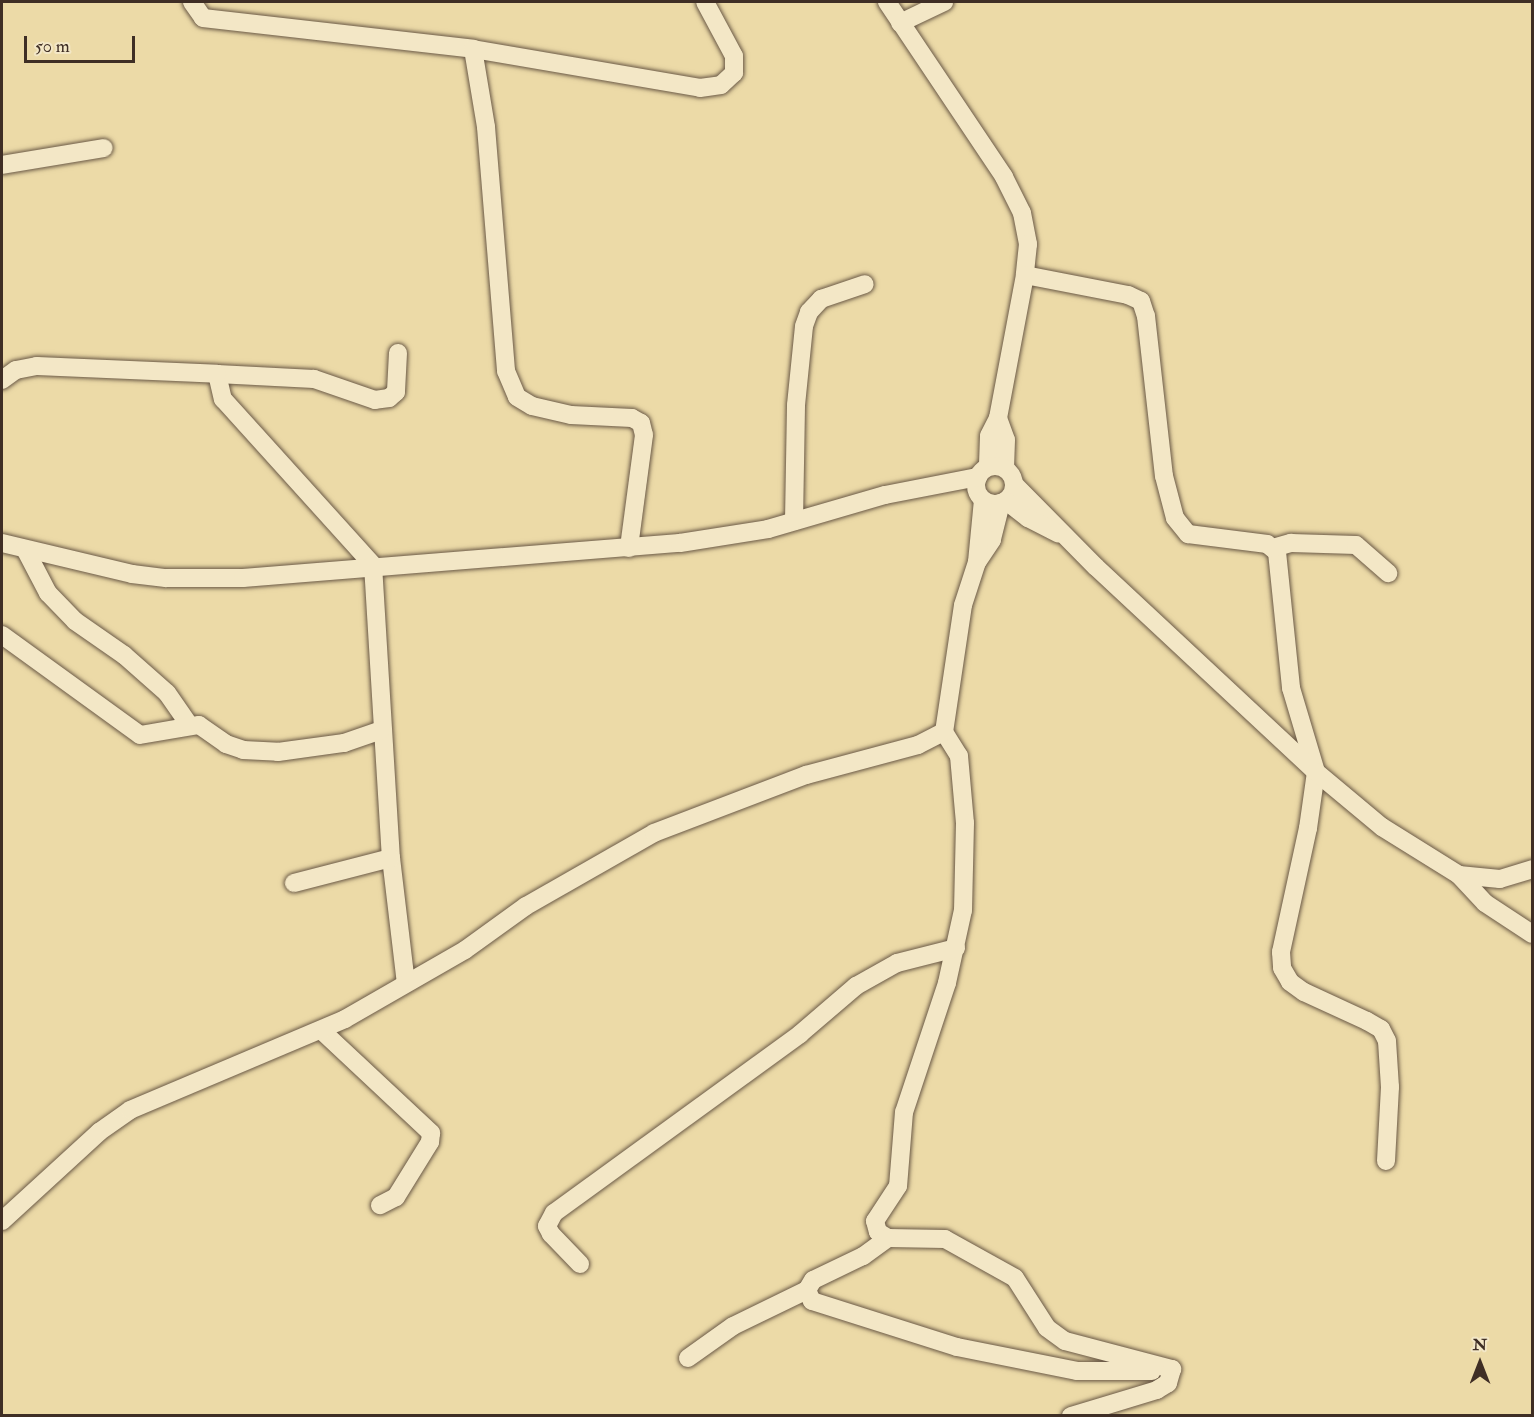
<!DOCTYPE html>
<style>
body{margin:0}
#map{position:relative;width:1534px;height:1417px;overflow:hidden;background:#ecdaa7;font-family:"IM FELL Double Pica",serif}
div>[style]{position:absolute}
.roads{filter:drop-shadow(0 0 2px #6a5946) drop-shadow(0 0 2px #6a5946)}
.minor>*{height:18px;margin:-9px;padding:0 9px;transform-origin:9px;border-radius:9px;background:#f3e7c6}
.minor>.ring{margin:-9px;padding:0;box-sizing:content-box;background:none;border:18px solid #f3e7c6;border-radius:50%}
span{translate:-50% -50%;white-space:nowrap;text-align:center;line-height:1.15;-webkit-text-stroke:4.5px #f3e7c6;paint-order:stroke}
.frame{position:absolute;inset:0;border:3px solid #3f2e25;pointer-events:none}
.north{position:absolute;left:1450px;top:1333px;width:60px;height:60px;-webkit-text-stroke:4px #f3e7c6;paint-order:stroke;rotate:0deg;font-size:16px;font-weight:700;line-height:24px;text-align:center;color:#3f2e25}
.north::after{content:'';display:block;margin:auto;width:21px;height:27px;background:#3f2e25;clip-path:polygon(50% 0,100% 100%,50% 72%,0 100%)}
.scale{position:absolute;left:24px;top:36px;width:111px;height:27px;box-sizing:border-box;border:3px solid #3f2e25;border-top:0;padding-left:8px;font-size:18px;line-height:21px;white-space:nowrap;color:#3f2e25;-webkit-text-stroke:4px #f3e7c6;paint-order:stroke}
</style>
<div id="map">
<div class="roads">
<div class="minor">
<i style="left:192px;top:2px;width:19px;rotate:55deg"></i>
<i style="left:203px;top:18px;width:272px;rotate:6.5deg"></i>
<i style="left:473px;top:49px;width:230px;rotate:9.7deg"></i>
<i style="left:700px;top:88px;width:21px;rotate:-8deg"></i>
<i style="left:721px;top:85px;width:18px;rotate:-43deg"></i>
<i style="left:734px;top:73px;width:17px;rotate:-90deg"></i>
<i style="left:734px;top:56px;width:61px;rotate:-118.2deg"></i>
<i style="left:887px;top:2px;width:211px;rotate:56.2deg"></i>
<i style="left:1004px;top:177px;width:40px;rotate:63.4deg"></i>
<i style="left:1022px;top:213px;width:32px;rotate:79deg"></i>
<i style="left:1028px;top:244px;width:31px;rotate:96deg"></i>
<i style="left:1025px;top:275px;width:146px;rotate:100.7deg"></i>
<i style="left:998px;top:418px;width:20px;rotate:117deg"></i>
<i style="left:989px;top:436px;width:31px;rotate:92deg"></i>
<i style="left:900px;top:23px;width:49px;rotate:-25.5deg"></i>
<i style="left:473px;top:49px;width:79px;rotate:80.5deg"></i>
<i style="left:486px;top:127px;width:245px;rotate:85.3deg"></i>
<i style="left:506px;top:371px;width:28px;rotate:67deg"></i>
<i style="left:517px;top:397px;width:17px;rotate:31deg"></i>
<i style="left:532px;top:406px;width:40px;rotate:13deg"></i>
<i style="left:571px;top:415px;width:61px;rotate:2.8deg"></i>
<i style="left:632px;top:418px;width:10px;rotate:29deg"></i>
<i style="left:641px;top:423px;width:12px;rotate:76deg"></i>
<i style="left:644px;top:435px;width:114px;rotate:97.6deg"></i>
<i style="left:2px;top:165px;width:103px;rotate:-9.5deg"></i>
<i style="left:1025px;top:275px;width:105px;rotate:11deg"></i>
<i style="left:1128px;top:295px;width:14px;rotate:25deg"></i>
<i style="left:1141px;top:301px;width:16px;rotate:72deg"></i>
<i style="left:1146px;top:316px;width:161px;rotate:83.6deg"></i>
<i style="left:1164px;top:476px;width:43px;rotate:75.3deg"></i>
<i style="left:1175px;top:518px;width:21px;rotate:51deg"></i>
<i style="left:1188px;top:534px;width:80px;rotate:7.2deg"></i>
<i style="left:1267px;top:544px;width:13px;rotate:39deg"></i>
<i style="left:1277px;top:552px;width:137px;rotate:84.1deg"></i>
<i style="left:1291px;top:688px;width:88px;rotate:73.4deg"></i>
<i style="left:1316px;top:772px;width:57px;rotate:98.1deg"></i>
<i style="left:1308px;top:828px;width:127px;rotate:102.3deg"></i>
<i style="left:1281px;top:952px;width:16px;rotate:86deg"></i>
<i style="left:1282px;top:968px;width:16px;rotate:60deg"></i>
<i style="left:1290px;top:982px;width:17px;rotate:36deg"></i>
<i style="left:1304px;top:992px;width:69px;rotate:24.7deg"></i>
<i style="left:1367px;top:1021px;width:16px;rotate:30deg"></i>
<i style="left:1381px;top:1029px;width:13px;rotate:63deg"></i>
<i style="left:1387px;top:1041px;width:46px;rotate:86.3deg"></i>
<i style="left:1390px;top:1087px;width:74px;rotate:93.1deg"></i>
<i style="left:398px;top:353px;width:39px;rotate:93deg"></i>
<i style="left:396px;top:392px;width:9px;rotate:139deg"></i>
<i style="left:389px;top:398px;width:14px;rotate:172deg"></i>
<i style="left:375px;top:400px;width:65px;rotate:-161deg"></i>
<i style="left:314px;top:379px;width:97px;rotate:-177deg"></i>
<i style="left:217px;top:374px;width:26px;rotate:77deg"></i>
<i style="left:223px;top:399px;width:224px;rotate:47.9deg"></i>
<i style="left:373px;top:565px;width:294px;rotate:86.5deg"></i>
<i style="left:391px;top:858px;width:126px;rotate:83.2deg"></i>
<i style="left:2px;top:380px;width:17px;rotate:-36deg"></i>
<i style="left:16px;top:370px;width:21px;rotate:-11deg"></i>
<i style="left:37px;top:366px;width:180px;rotate:2.5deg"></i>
<i style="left:998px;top:418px;width:23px;rotate:70deg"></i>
<i style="left:1006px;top:440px;width:28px;rotate:92deg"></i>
<i class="ring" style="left:976px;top:466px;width:20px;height:20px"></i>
<i style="left:1015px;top:485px;width:115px;rotate:45.4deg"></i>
<i style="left:1096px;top:567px;width:301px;rotate:43deg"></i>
<i style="left:1316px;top:772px;width:86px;rotate:39.8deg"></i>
<i style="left:1382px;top:827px;width:91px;rotate:31.9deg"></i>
<i style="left:1459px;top:875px;width:38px;rotate:47deg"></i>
<i style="left:1485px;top:903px;width:56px;rotate:33.4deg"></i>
<i style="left:1006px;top:501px;width:28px;rotate:38deg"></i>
<i style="left:1028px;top:518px;width:34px;rotate:27deg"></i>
<i style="left:1001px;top:503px;width:38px;rotate:104deg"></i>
<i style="left:992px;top:540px;width:27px;rotate:124deg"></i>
<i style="left:977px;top:562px;width:45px;rotate:108deg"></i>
<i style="left:963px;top:605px;width:128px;rotate:98.5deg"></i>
<i style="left:944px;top:732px;width:28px;rotate:58deg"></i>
<i style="left:959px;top:756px;width:67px;rotate:84.9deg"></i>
<i style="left:965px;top:823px;width:87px;rotate:91.3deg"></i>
<i style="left:963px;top:910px;width:75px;rotate:102.4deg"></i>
<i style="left:947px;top:983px;width:136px;rotate:108.4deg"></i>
<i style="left:904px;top:1112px;width:74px;rotate:94.6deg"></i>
<i style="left:898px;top:1186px;width:42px;rotate:123.3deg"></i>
<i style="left:875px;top:1221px;width:11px;rotate:75deg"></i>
<i style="left:878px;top:1232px;width:12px;rotate:31deg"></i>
<i style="left:888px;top:1238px;width:57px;rotate:1deg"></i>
<i style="left:945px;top:1239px;width:80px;rotate:29.1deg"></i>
<i style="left:1015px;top:1278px;width:59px;rotate:57.4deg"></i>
<i style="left:1047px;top:1328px;width:22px;rotate:36deg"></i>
<i style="left:1065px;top:1341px;width:111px;rotate:14.7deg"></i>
<i style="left:1172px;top:1369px;width:15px;rotate:106deg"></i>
<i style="left:1168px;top:1383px;width:13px;rotate:148deg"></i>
<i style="left:1157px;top:1390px;width:90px;rotate:163.2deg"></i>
<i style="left:794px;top:521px;width:116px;rotate:-89deg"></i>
<i style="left:796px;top:405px;width:79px;rotate:-84.2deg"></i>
<i style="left:804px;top:326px;width:15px;rotate:-70deg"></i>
<i style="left:809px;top:312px;width:18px;rotate:-47deg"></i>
<i style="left:821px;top:299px;width:46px;rotate:-18.8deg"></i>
<i style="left:2px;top:543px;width:134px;rotate:13.4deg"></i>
<i style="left:132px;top:574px;width:34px;rotate:7deg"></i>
<i style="left:166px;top:578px;width:77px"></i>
<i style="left:243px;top:578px;width:438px;rotate:-4.6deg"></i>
<i style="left:680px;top:543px;width:89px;rotate:-9deg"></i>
<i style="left:768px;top:529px;width:122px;rotate:-16.2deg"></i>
<i style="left:885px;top:495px;width:95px;rotate:-11deg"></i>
<i style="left:1273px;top:548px;width:19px;rotate:-16deg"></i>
<i style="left:1291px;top:543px;width:65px;rotate:1.8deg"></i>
<i style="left:1356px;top:545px;width:43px;rotate:41.2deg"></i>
<i style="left:25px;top:549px;width:50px;rotate:62.4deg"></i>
<i style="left:48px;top:593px;width:39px;rotate:46deg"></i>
<i style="left:75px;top:621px;width:60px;rotate:34.8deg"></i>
<i style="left:124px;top:655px;width:57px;rotate:41.5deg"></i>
<i style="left:167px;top:693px;width:40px;rotate:55.1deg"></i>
<i style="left:977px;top:562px;width:62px;rotate:-84.5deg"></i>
<i style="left:2px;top:635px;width:170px;rotate:35.9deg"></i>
<i style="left:140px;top:735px;width:60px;rotate:-9.6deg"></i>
<i style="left:199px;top:725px;width:33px;rotate:35deg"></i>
<i style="left:226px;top:744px;width:18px;rotate:19deg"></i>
<i style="left:243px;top:750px;width:35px;rotate:3deg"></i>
<i style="left:278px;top:752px;width:67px;rotate:-7.8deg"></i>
<i style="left:344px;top:743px;width:39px;rotate:-19deg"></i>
<i style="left:1459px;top:875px;width:41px;rotate:5.6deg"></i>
<i style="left:1500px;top:879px;width:34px;rotate:-17deg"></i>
<i style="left:294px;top:883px;width:100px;rotate:-14.5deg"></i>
<i style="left:321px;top:1030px;width:151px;rotate:43.1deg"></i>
<i style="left:431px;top:1133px;width:9px;rotate:96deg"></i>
<i style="left:430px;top:1142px;width:65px;rotate:121.7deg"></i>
<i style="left:396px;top:1197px;width:18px;rotate:153deg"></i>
<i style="left:2px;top:1221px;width:132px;rotate:-42.5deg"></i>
<i style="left:99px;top:1132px;width:38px;rotate:-35deg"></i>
<i style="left:130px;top:1110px;width:233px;rotate:-22.9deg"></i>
<i style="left:345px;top:1019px;width:138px;rotate:-29.9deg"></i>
<i style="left:465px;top:950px;width:75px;rotate:-35.8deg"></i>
<i style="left:526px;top:906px;width:147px;rotate:-29.7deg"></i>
<i style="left:654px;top:833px;width:163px;rotate:-20.9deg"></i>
<i style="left:806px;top:775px;width:116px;rotate:-15deg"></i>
<i style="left:918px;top:745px;width:29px;rotate:-27deg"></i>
<i style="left:888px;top:1238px;width:31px;rotate:144deg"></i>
<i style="left:863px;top:1256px;width:55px;rotate:154.4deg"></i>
<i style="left:813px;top:1280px;width:12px;rotate:121deg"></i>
<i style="left:807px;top:1290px;width:12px;rotate:66deg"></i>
<i style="left:812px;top:1301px;width:152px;rotate:17.6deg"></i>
<i style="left:957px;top:1347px;width:122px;rotate:11.3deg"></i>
<i style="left:1077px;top:1371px;width:75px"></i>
<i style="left:580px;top:1264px;width:42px;rotate:-134deg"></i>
<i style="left:551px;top:1234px;width:9px;rotate:-117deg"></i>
<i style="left:547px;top:1226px;width:15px;rotate:-62deg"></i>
<i style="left:554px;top:1213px;width:304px;rotate:-36deg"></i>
<i style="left:800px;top:1034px;width:74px;rotate:-40.6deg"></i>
<i style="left:856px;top:986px;width:47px;rotate:-29.3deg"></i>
<i style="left:897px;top:963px;width:61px;rotate:-14.3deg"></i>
<i style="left:688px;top:1358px;width:55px;rotate:-35.4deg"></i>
<i style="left:733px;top:1326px;width:82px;rotate:-25.9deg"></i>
</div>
</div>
<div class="frame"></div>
<div class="north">N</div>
<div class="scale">50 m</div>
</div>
